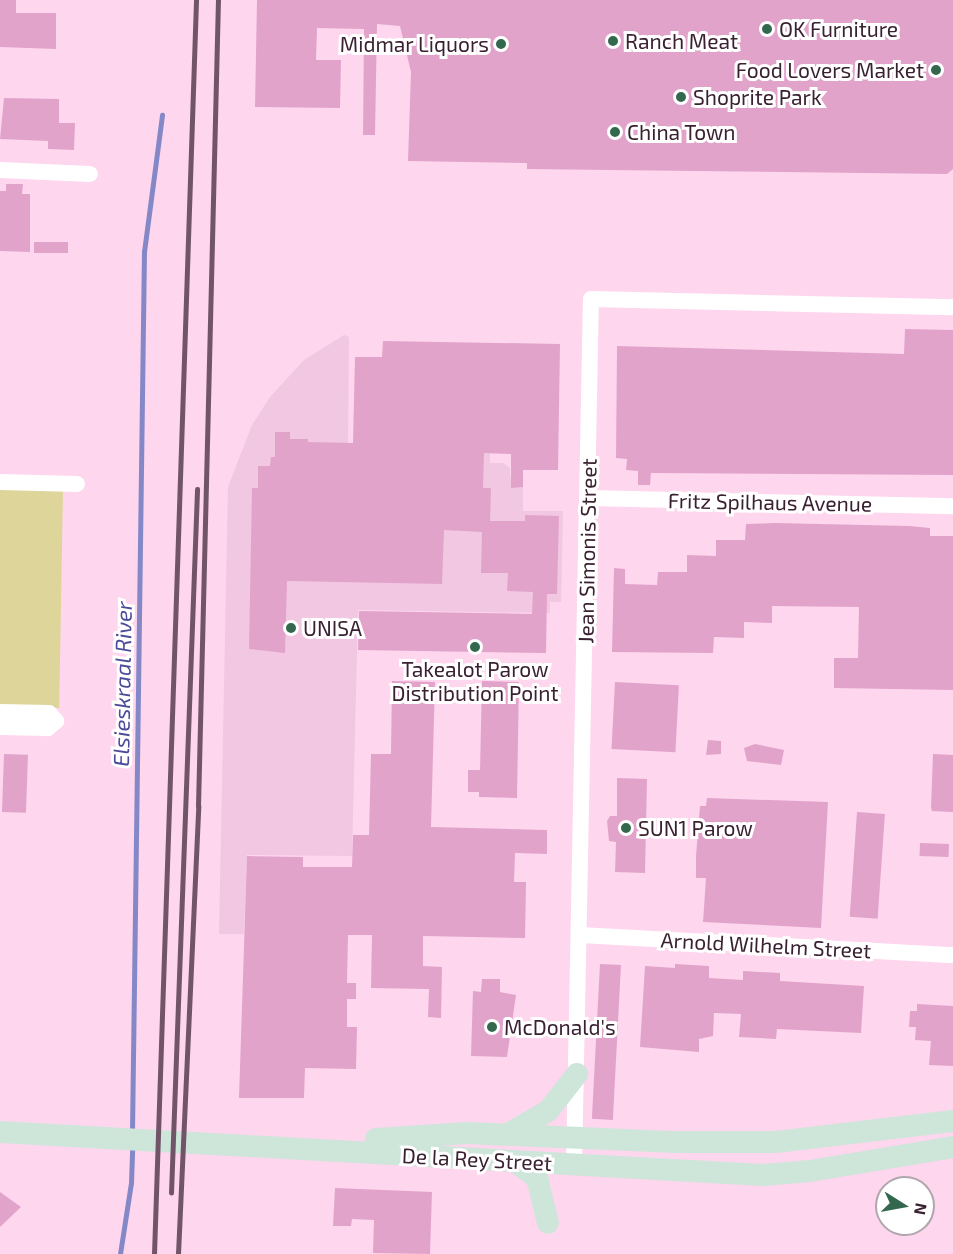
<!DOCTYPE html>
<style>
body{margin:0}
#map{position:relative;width:953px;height:1254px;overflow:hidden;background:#fed6ee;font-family:"Exo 2",sans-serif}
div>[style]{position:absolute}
.built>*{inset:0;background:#f1c7e2}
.green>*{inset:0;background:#ded59b;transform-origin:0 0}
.stream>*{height:4.5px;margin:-2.25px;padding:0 2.25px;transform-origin:2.25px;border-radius:2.25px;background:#8488c7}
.building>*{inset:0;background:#e2a3cb;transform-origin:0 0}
.street>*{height:16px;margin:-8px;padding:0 8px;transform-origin:8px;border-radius:8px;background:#fff}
.secondary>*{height:22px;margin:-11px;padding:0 11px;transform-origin:11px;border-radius:11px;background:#cee5da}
.rail>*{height:4.5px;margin:-2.25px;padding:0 2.25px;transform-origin:2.25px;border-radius:2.25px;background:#715467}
.dots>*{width:16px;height:16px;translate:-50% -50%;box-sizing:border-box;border:3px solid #fff;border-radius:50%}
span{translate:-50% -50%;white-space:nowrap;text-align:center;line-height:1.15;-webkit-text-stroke:6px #fff;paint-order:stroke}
.poi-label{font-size:21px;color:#3a2131}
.left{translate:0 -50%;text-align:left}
.right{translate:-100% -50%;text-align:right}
.street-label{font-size:21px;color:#3a2131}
.water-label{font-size:22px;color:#4c4b9a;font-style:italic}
.north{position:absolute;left:875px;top:1176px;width:60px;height:60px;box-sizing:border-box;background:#fff;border:2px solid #b0a6ad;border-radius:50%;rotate:101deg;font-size:16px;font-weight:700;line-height:24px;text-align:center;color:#3a2131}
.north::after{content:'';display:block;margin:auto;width:21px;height:27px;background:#33684e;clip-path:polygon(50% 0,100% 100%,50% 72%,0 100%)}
</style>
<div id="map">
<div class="built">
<i style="clip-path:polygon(344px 335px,349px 337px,348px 443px,353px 451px,490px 453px,490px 463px,503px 463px,510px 468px,510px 477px,523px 477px,523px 511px,563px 511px,561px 602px,550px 602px,550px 613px,358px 610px,352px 856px,247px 855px,244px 934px,219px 934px,228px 487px,252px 425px,270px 397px,304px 360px)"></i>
</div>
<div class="green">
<i style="left:0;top:489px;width:63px;height:218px;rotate:1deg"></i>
</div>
<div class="stream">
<i style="left:132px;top:1132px;width:880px;rotate:-89.22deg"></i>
<i style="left:144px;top:252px;width:138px;rotate:-82.5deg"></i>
<i style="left:120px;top:1254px;width:72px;rotate:-81.2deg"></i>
<i style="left:131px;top:1183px;width:36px;rotate:-88deg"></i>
</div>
<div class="building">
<i style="clip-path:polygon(0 0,16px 0,16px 13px,56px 13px,56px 49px,0 47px)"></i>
<i style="clip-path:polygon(257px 0,953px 0,953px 169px,947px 174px,694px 171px,527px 169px,527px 163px,408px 161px,411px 72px,400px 26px,377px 24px,375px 135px,363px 135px,364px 29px,317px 28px,316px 60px,341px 60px,340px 108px,255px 107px)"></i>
<i style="clip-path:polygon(4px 98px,59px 99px,59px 123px,75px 123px,74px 150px,48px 149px,48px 141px,0 139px)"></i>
<i style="clip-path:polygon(6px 184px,23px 184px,22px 194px,30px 194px,30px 252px,0 251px,0 191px,6px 191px)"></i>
<i style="left:34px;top:242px;width:34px;height:11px"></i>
<i style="clip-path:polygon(905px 329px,953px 330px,953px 475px,651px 473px,650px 485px,638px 485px,638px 471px,626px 470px,627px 459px,616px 458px,617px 346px,904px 354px)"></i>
<i style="clip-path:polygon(383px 341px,560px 344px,558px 470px,523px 470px,523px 487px,511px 488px,511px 454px,484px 453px,483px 488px,491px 488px,490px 521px,525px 521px,525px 515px,559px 516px,557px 594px,547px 594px,546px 653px,358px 650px,359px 611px,532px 614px,533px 592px,507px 591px,508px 573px,481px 573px,482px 532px,444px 530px,442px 584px,287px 581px,285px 653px,249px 649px,252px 488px,258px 488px,258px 466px,270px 466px,271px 457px,275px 457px,275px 432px,290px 432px,290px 439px,308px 439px,308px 442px,353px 443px,355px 357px,382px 357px)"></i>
<i style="clip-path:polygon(775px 523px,909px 526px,930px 528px,930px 536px,953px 536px,953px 690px,834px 688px,834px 658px,858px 658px,859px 607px,772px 606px,772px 623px,744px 622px,744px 638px,714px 637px,713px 653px,612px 652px,614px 568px,625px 569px,625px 584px,657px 585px,658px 572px,687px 572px,687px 555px,716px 556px,716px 540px,745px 540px,746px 524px)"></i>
<i style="clip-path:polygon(392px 681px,435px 682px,431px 827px,547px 830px,547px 854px,515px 853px,514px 882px,526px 882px,525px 938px,423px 936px,423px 966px,442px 967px,441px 1018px,428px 1017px,429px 989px,371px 988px,372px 935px,348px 935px,347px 983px,356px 983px,356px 999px,347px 999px,347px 1027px,357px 1027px,356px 1069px,305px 1068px,304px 1098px,239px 1098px,247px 856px,303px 857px,303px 867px,352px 867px,353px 835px,369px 835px,371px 754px,391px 754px)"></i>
<i style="clip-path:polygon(482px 681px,519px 682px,517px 798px,479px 797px,479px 792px,468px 792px,468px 770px,480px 770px)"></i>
<i style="left:615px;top:682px;width:64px;height:67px;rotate:3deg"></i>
<i style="clip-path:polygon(708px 740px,721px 741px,721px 754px,706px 755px)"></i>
<i style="clip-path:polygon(755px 744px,784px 750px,781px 765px,747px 761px,744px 748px)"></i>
<i style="left:4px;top:754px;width:24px;height:58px;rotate:2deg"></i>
<i style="clip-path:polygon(933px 754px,953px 755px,953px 812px,932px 811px,931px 807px)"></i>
<i style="clip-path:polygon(617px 778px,647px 779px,645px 873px,615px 872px,616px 842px,609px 841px,607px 821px,610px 816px,617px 816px)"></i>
<i style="clip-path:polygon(707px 798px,828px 802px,821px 928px,703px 922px,706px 878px,696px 878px,696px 856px,700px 806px,706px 806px)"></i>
<i style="left:857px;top:812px;width:28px;height:105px;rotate:4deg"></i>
<i style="left:920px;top:843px;width:29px;height:13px;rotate:2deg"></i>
<i style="left:600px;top:964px;width:21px;height:155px;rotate:3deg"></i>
<i style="clip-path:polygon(675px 964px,709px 966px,709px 978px,743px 980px,743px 971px,780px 973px,780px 981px,864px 986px,861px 1033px,777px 1029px,776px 1039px,739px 1037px,741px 1014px,714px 1013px,713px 1036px,699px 1039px,699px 1052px,640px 1047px,645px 966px,675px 968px)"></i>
<i style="clip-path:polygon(482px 979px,500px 979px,500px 992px,516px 995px,507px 1057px,471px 1056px,473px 991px,481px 992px)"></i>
<i style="clip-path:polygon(917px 1004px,953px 1006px,953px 1066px,929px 1065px,931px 1041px,915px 1040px,916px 1027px,909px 1027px,910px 1011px,917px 1011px)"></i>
<i style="clip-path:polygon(335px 1188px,432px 1192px,430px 1254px,373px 1253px,374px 1220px,352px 1219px,351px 1226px,333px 1226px)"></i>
<i style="clip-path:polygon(0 1192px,21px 1207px,0 1227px)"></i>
</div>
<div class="street">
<i style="left:0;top:170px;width:90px;rotate:2.5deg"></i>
<i style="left:0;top:482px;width:77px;rotate:1.5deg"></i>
<i style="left:587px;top:498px;width:366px;rotate:1.3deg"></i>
<i style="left:0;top:712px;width:49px;rotate:1.2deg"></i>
<i style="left:49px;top:713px;width:11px;rotate:49deg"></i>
<i style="left:56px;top:721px;width:11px;rotate:139deg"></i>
<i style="left:48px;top:728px;width:48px;rotate:-178.8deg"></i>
<i style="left:580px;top:935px;width:374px;rotate:3.1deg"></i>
<i style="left:574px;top:1165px;width:866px;rotate:-88.88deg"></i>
<i style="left:591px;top:299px;width:362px;rotate:1.3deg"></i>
</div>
<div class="secondary">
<i style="left:0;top:1132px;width:764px;rotate:3.23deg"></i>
<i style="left:763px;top:1175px;width:47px;rotate:-4.9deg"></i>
<i style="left:810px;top:1171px;width:145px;rotate:-9.5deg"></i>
<i style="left:508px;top:1134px;width:46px;rotate:-29.9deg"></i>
<i style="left:548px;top:1111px;width:47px;rotate:-51.9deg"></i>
<i style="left:376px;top:1139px;width:91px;rotate:-3.8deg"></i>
<i style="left:467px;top:1133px;width:209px;rotate:2.5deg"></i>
<i style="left:676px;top:1142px;width:100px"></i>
<i style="left:776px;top:1142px;width:178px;rotate:-6.8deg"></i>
<i style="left:514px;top:1161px;width:29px;rotate:36deg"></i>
<i style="left:537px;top:1178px;width:46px;rotate:76.3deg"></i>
</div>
<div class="rail">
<i style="left:171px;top:1193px;width:704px;rotate:-87.88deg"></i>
<i style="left:154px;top:1254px;width:1255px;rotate:-88.08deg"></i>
<i style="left:178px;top:1254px;width:448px;rotate:-87.4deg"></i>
<i style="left:198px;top:806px;width:806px;rotate:-88.58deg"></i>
</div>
<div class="dots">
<i style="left:767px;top:29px;background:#33684e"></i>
<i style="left:613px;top:41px;background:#33684e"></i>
<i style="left:501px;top:44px;background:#33684e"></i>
<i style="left:936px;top:70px;background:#33684e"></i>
<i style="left:681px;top:97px;background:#33684e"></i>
<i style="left:615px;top:132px;background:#33684e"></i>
<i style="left:291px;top:628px;background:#33684e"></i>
<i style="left:475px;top:647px;background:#33684e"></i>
<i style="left:626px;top:828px;background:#33684e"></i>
<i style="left:492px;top:1027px;background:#33684e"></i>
</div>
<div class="poi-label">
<span class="left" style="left:779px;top:29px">OK Furniture</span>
<span class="left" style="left:625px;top:41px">Ranch Meat</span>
<span class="right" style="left:489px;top:44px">Midmar Liquors</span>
<span class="right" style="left:924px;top:70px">Food Lovers Market</span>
<span class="left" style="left:693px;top:97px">Shoprite Park</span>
<span class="left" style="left:627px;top:132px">China Town</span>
<span class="left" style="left:303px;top:628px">UNISA</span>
<span style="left:475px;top:681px">Takealot Parow<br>Distribution Point</span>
<span class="left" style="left:638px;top:828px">SUN1 Parow</span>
<span class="left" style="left:504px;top:1027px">McDonald's</span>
</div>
<div class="street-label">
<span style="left:770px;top:502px;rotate:1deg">Fritz Spilhaus Avenue</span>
<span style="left:587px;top:551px;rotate:-89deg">Jean Simonis Street</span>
<span style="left:766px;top:945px;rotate:3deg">Arnold Wilhelm Street</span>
<span style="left:477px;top:1159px;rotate:3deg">De la Rey Street</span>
</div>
<div class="water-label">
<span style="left:122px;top:684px;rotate:-89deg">Elsieskraal River</span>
</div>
<div class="north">N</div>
</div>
